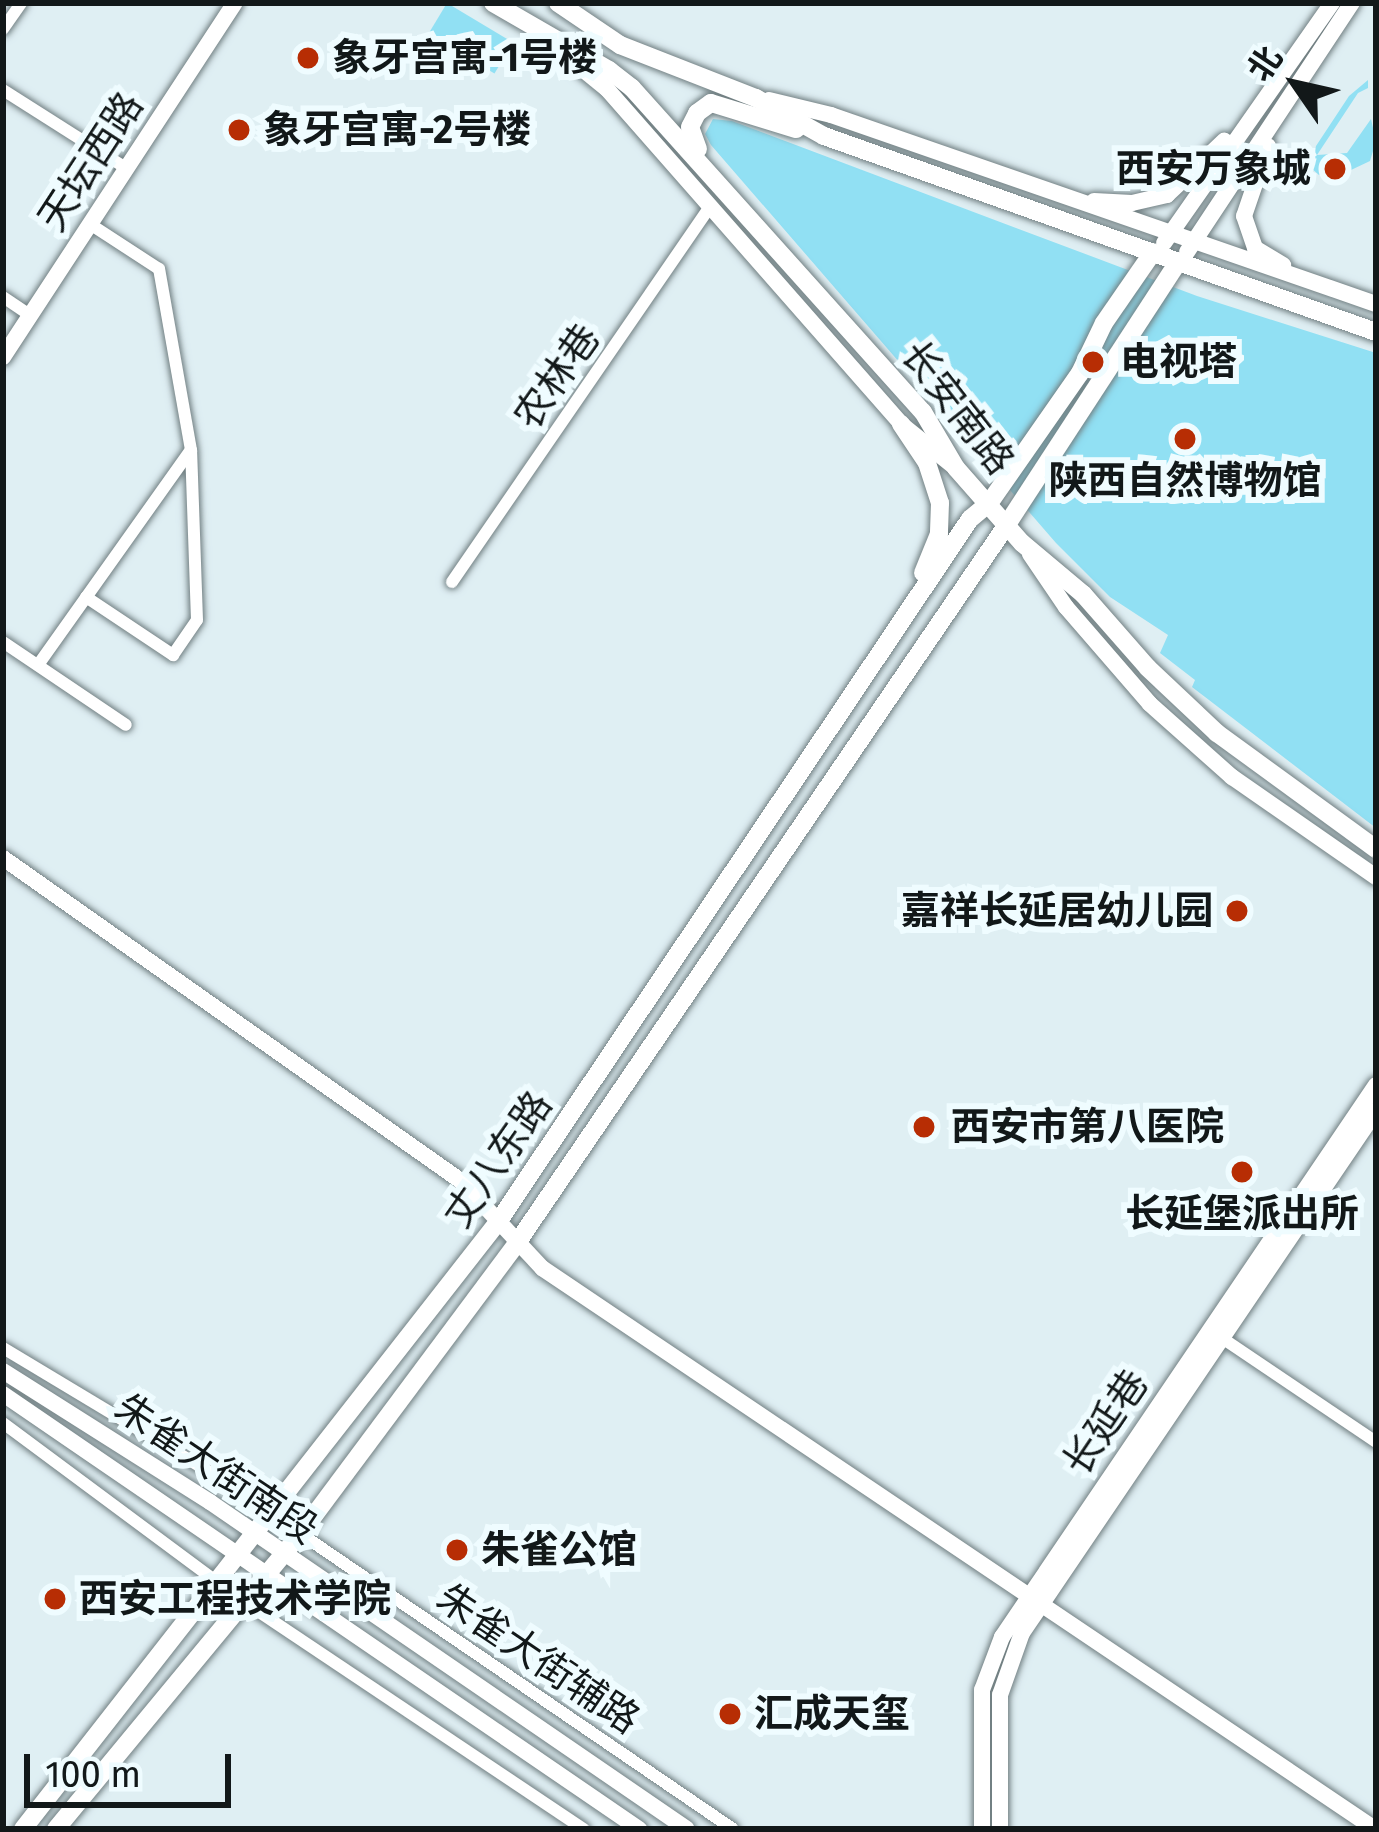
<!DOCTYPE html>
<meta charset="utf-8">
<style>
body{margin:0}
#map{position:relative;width:1379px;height:1832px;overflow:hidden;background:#dfeff3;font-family:"Fira Sans","Noto Sans SC",sans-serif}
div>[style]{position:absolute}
.green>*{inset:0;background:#91e0f3;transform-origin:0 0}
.roads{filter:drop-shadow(0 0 3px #717f82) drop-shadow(0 0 3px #717f82)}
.street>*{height:12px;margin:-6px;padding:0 6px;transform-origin:6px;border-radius:6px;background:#fff}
.secondary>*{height:16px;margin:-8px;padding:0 8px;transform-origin:8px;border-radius:8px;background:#fff}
.primary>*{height:18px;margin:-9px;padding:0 9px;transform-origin:9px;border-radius:9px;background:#fff}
.dots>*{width:33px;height:33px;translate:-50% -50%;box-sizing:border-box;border:6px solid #effcff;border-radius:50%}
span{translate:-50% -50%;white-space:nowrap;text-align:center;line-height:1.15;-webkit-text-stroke:12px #effcff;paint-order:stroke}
.poi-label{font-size:39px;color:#121819;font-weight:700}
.left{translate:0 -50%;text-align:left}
.right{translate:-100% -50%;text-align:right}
.street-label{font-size:39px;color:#121819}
.frame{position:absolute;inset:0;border:6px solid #121819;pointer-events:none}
.north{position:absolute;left:1235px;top:24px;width:120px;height:120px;-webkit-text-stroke:9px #effcff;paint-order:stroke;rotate:304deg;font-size:33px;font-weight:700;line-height:48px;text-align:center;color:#121819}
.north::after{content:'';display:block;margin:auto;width:42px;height:54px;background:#121819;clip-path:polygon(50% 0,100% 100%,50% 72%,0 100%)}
.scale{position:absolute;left:24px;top:1754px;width:207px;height:54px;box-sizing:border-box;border:6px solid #121819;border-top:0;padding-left:15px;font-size:36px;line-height:42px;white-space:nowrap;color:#121819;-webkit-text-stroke:9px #effcff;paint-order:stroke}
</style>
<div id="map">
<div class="green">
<i style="left:447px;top:3px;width:77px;height:36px;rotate:31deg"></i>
<i style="clip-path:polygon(1368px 80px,1368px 88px,1358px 93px,1317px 155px,1347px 153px,1371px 119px,1376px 141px,1370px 161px,1351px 170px,1344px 181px,1324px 171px,1319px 175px,1311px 168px,1316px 146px,1349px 96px)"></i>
<i style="clip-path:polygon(713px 119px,732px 121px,1197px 296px,1376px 353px,1376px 828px,1192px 687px,1195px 680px,1160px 653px,1168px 635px,1110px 597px,1056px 543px,711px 145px,705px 134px)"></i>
</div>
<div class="roads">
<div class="street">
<i style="left:3px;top:29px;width:32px;rotate:-55deg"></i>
<i style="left:3px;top:90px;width:146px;rotate:32.4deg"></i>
<i style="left:3px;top:297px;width:32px;rotate:34deg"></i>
<i style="left:452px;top:582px;width:456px;rotate:-55.5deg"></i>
<i style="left:86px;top:597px;width:105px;rotate:33.7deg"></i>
<i style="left:173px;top:655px;width:42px;rotate:-55.6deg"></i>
<i style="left:197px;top:620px;width:169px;rotate:-92deg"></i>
<i style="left:3px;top:642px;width:148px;rotate:34deg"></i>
<i style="left:38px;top:665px;width:264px;rotate:-54.6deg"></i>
<i style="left:191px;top:450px;width:184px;rotate:-100deg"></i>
<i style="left:159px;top:269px;width:82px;rotate:-146.9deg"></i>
<i style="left:1222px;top:1338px;width:186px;rotate:34deg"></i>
<i style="left:3px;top:1348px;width:252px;rotate:31deg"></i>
<i style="left:219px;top:1478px;width:622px;rotate:34.33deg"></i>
<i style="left:3px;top:1423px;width:299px;rotate:36.6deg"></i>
<i style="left:243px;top:1601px;width:410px;rotate:33.8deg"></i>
</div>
<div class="secondary">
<i style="left:553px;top:45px;width:70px;rotate:39.2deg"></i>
<i style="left:607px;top:89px;width:446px;rotate:48.7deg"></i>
<i style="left:901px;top:424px;width:65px;rotate:38.8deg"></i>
<i style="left:769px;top:100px;width:64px;rotate:13.6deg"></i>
<i style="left:831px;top:115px;width:577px;rotate:19.13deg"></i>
<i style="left:1268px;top:146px;width:74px;rotate:108.9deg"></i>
<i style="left:1244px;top:216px;width:34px;rotate:71deg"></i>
<i style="left:1255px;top:248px;width:33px;rotate:31deg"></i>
<i style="left:1094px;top:201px;width:38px;rotate:3deg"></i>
<i style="left:1132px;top:203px;width:36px;rotate:-13deg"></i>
<i style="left:1167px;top:195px;width:79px;rotate:-43.5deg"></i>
<i style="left:1164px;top:243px;width:293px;rotate:-55deg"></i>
<i style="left:1187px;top:252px;width:299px;rotate:-56.5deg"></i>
<i style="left:3px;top:357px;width:423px;rotate:-56.8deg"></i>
<i style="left:1030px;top:554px;width:64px;rotate:55.8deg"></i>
<i style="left:1066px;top:607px;width:128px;rotate:49.1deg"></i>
<i style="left:1150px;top:704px;width:110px;rotate:41.7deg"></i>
<i style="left:1232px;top:777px;width:175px;rotate:34.8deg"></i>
<i style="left:3px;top:858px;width:560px;rotate:35.19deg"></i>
<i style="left:461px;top:1181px;width:119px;rotate:47deg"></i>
<i style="left:542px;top:1268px;width:1004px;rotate:33.96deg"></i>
<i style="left:3px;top:1371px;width:245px;rotate:32.3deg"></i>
<i style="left:210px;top:1502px;width:578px;rotate:34.43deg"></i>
<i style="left:3px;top:1394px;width:771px;rotate:34.37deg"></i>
<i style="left:982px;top:1829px;width:139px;rotate:-90deg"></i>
<i style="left:982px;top:1690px;width:57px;rotate:-69.3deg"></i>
<i style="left:1002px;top:1637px;width:667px;rotate:-55.88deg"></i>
<i style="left:1000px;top:1829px;width:134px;rotate:-90deg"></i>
<i style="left:1000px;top:1695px;width:66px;rotate:-70.5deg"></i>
<i style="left:1022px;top:1633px;width:631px;rotate:-55.86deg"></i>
</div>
<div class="primary">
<i style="left:493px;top:3px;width:134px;rotate:30deg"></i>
<i style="left:609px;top:70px;width:29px;rotate:38deg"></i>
<i style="left:632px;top:88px;width:435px;rotate:48.1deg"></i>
<i style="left:923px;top:412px;width:65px;rotate:59.5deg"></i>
<i style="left:956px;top:468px;width:100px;rotate:48.7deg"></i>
<i style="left:1022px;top:543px;width:80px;rotate:39.9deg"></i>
<i style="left:1083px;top:594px;width:98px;rotate:48.7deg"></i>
<i style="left:1148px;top:668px;width:95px;rotate:43.3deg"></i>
<i style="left:1217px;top:733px;width:197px;rotate:36.1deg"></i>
<i style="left:558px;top:3px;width:75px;rotate:34.1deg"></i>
<i style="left:620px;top:45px;width:146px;rotate:21.3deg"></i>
<i style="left:756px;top:98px;width:78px;rotate:29.2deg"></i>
<i style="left:824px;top:136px;width:586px;rotate:19.55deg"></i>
<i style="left:698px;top:149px;width:23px;rotate:-110deg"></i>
<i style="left:690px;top:127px;width:16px;rotate:-63deg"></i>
<i style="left:697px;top:113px;width:17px;rotate:-36deg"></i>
<i style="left:711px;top:103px;width:89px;rotate:17deg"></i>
<i style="left:901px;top:424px;width:47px;rotate:56.3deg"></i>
<i style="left:927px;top:463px;width:42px;rotate:72deg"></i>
<i style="left:940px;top:503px;width:31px;rotate:92deg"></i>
<i style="left:939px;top:534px;width:42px;rotate:112.3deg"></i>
<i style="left:23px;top:1829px;width:771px;rotate:-51.96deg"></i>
<i style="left:498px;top:1222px;width:847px;rotate:-56.12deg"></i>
<i style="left:970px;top:519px;width:26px;rotate:-40deg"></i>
<i style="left:990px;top:502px;width:157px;rotate:-55.1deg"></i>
<i style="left:1080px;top:373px;width:55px;rotate:-64.4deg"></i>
<i style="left:1104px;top:323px;width:86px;rotate:-55.4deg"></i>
<i style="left:56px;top:1829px;width:384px;rotate:-50.4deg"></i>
<i style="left:301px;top:1533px;width:365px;rotate:-53.3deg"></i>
<i style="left:519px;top:1240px;width:864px;rotate:-55.7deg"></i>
<i style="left:1006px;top:526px;width:316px;rotate:-56.9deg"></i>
</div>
</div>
<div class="dots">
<i style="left:308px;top:58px;background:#b72d04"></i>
<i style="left:239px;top:130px;background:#b72d04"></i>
<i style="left:1335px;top:169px;background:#b72d04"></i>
<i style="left:1093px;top:362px;background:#b72d04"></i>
<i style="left:1185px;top:439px;background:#b72d04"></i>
<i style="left:1237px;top:911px;background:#b72d04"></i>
<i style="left:924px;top:1127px;background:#b72d04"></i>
<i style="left:1242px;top:1172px;background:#b72d04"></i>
<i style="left:457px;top:1550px;background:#b72d04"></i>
<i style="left:55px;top:1599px;background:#b72d04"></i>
<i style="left:730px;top:1714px;background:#b72d04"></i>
</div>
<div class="poi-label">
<span class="left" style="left:332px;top:58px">象牙宫寓-1号楼</span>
<span class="left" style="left:263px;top:130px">象牙宫寓-2号楼</span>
<span class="right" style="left:1311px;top:169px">西安万象城</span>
<span class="left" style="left:1120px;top:362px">电视塔</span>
<span style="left:1185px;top:481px">陕西自然博物馆</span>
<span class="right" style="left:1213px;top:911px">嘉祥长延居幼儿园</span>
<span class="left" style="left:951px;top:1127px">西安市第八医院</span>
<span style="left:1242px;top:1214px">长延堡派出所</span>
<span class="left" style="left:481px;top:1550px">朱雀公馆</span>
<span class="left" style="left:79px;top:1599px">西安工程技术学院</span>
<span class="left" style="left:754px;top:1714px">汇成天玺</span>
</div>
<div class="street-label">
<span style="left:91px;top:162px;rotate:-57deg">天坛西路</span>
<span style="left:557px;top:377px;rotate:-55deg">农林巷</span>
<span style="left:957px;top:408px;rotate:52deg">长安南路</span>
<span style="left:498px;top:1160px;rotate:-55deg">丈八东路</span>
<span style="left:1106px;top:1423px;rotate:-56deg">长延巷</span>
<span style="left:216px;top:1469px;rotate:34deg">朱雀大街南段</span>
<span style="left:538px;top:1659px;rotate:34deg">朱雀大街辅路</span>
</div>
<div class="frame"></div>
<div class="north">北</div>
<div class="scale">100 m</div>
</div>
